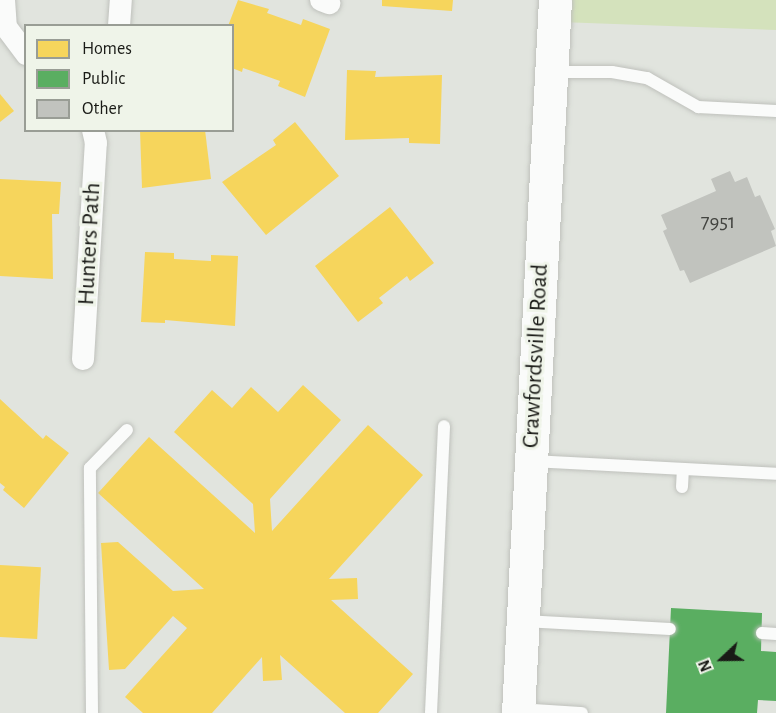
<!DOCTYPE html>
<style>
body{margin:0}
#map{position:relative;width:776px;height:713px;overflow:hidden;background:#e1e4de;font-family:"Alegreya Sans",sans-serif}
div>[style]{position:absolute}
.green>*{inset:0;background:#d4e2bc}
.homes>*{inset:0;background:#f6d55c;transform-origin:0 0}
.public>*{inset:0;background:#5aae61}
.building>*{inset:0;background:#c1c3be}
.roads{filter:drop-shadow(0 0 2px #bfc1bc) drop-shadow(0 0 2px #bfc1bc)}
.lane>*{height:12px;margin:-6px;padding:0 6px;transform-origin:6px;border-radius:6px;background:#fafbfa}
.street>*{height:22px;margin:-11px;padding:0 11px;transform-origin:11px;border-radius:11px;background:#fafbfa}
.primary>*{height:33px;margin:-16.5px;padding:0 16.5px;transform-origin:16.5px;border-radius:16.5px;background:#fafbfa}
span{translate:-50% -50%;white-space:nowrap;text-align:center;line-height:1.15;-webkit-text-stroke:6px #eff4e9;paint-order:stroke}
.number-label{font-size:21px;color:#434440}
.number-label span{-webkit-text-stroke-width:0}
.street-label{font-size:24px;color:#191a16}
.legend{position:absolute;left:24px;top:24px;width:210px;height:108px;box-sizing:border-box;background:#eff4e9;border:2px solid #999d95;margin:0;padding:8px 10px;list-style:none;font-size:18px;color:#191a16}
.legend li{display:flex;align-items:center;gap:12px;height:30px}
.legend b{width:30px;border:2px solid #999d95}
.north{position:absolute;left:692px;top:629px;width:60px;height:60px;-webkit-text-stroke:4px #eff4e9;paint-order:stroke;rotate:248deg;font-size:16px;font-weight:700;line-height:24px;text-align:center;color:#191a16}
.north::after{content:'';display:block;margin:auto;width:21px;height:27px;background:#191a16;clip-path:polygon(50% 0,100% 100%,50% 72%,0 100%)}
</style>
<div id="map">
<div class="green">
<i style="clip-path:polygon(561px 0,776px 0,776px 30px,560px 22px)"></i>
</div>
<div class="homes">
<i style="clip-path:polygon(238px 0,269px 9px,267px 13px,301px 25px,303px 19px,330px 29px,305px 97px,278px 86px,280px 81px,243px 68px,242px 72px,232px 68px,232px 26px,228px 26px)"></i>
<i style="clip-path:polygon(382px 0,453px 0,452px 11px,382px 6px)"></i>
<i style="clip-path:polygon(347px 70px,376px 71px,375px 77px,442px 75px,440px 144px,409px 143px,409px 138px,345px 140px)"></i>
<i style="clip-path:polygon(0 94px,14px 111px,0 122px)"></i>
<i style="clip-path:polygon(295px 122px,339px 176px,266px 235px,222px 182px,276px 145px,273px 140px)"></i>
<i style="clip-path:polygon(140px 130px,205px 130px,211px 179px,142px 188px)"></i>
<i style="clip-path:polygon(0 179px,61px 182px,59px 214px,52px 214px,53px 279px,0 276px)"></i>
<i style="clip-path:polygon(390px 207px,434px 263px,410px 281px,407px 276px,379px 298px,383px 303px,358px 322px,315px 266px)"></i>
<i style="clip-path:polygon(145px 252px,174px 253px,174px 259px,211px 261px,211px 255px,238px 256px,235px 326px,165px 320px,165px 323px,141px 322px)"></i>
<i style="clip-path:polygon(303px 385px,341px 420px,270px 499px,272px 531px,368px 425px,423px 475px,329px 579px,357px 578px,358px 599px,331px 600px,413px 674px,378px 713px,345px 713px,280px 655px,282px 680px,263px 681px,262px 657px,212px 713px,143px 713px,125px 697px,187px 628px,173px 616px,125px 669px,109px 670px,101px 543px,118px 542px,173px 591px,204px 589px,98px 493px,149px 437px,255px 533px,253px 504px,174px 432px,212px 390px,232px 408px,251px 387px,278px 412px)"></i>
<i style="clip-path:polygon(0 399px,43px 439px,46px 435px,69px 453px,24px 508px,3px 490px,5px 487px,0 483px)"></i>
<i style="left:0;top:565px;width:41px;height:72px;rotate:3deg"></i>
</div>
<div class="public">
<i style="clip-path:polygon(671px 608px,762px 613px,761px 651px,776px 652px,776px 701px,758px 700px,757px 713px,666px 713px)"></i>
</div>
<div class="building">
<i style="clip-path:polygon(730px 171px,735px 182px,747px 177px,755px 197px,760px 195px,775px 229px,771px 231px,776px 246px,690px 283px,684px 270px,680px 271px,663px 231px,667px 229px,661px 215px,716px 191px,711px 179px)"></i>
</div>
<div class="roads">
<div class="lane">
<i style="left:552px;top:72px;width:60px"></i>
<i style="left:612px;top:72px;width:36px;rotate:10deg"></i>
<i style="left:647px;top:78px;width:59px;rotate:29.6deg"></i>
<i style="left:698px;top:107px;width:78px;rotate:2.9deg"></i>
<i style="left:532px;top:461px;width:244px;rotate:3deg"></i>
<i style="left:682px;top:487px;width:18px;rotate:-87deg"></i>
<i style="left:524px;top:621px;width:146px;rotate:3.1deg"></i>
<i style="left:762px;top:633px;width:14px;rotate:4deg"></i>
<i style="left:520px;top:709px;width:62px;rotate:3.7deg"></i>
<i style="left:92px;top:713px;width:245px;rotate:-90.5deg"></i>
<i style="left:90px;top:468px;width:53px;rotate:-45.8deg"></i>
<i style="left:431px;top:713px;width:287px;rotate:-87.4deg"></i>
</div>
<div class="street">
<i style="left:4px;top:0;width:27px;rotate:86deg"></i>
<i style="left:6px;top:27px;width:34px;rotate:53deg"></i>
<i style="left:321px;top:0;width:9px;rotate:21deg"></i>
<i style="left:119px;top:26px;width:26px;rotate:-86deg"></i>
<i style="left:83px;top:359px;width:216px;rotate:-86.6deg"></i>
<i style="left:96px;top:143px;width:13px;rotate:-103deg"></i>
</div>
<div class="primary">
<i style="left:518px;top:713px;width:714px;rotate:-87.03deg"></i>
</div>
</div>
<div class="number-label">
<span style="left:718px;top:222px">7951</span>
</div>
<div class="street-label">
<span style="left:90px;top:244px;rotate:-87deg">Hunters Path</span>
<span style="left:536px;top:356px;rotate:-87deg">Crawfordsville Road</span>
</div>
<ul class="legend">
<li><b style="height:16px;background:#f6d55c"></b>Homes</li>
<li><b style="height:16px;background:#5aae61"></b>Public</li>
<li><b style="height:16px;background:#c1c3be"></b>Other</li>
</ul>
<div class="north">N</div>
</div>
